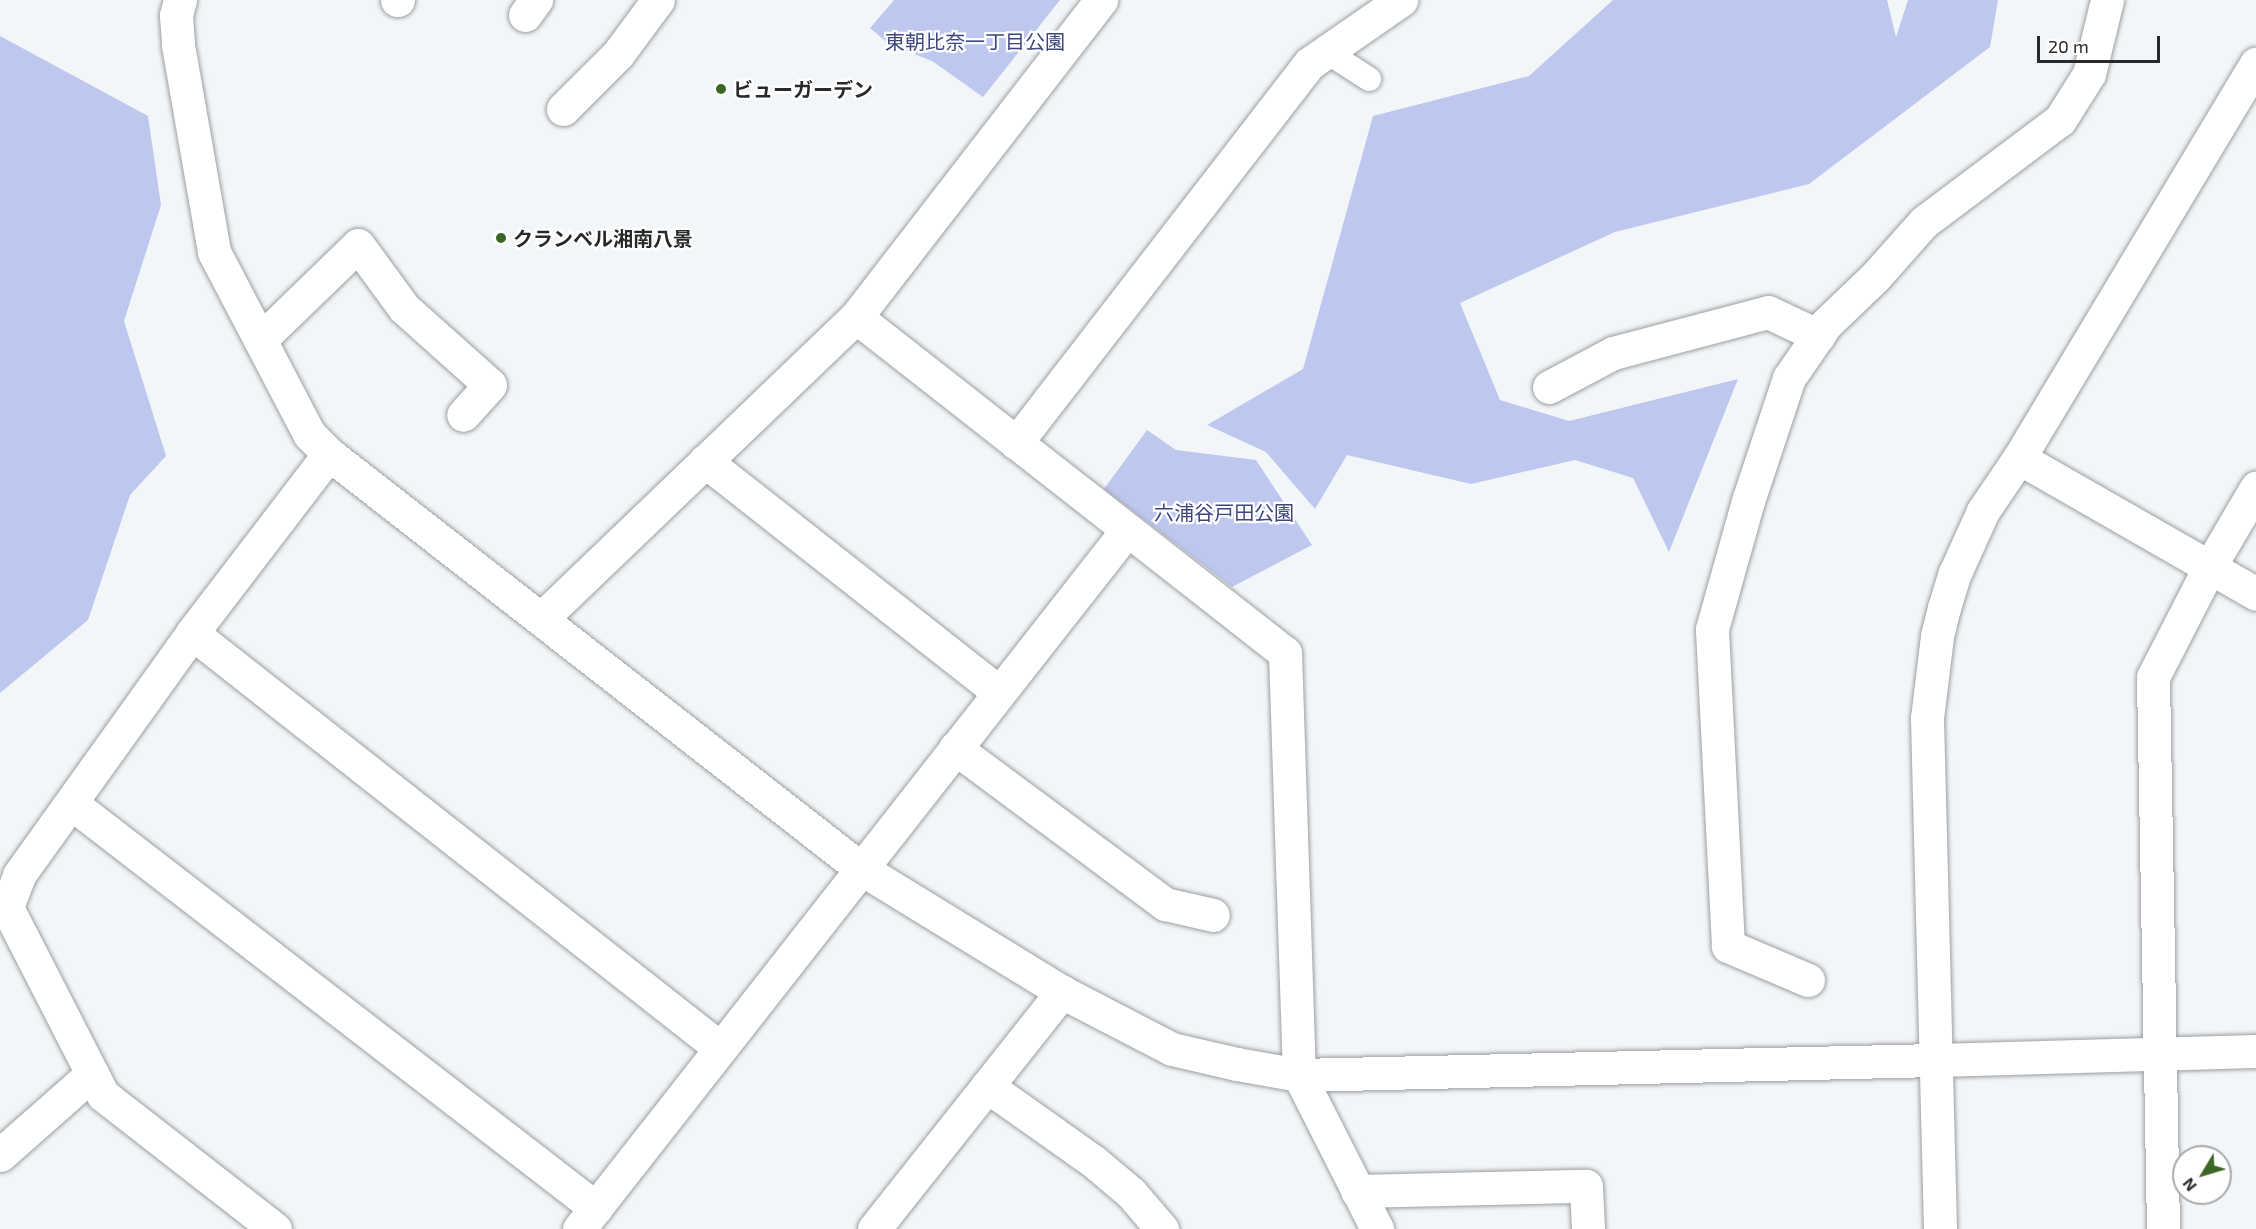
<!DOCTYPE html>
<meta charset="utf-8">
<style>
body{margin:0}
#map{position:relative;width:2256px;height:1229px;overflow:hidden;background:#f3f6f9;font-family:"Exo 2","Noto Sans JP",sans-serif}
div>[style]{position:absolute}
.green>*{inset:0;background:#bec7ee}
.roads{filter:drop-shadow(0 0 2px #9c9fa1) drop-shadow(0 0 2px #9c9fa1)}
.lane>*{height:24px;margin:-12px;padding:0 12px;transform-origin:12px;border-radius:12px;background:#fff}
.street>*{height:33px;margin:-16.5px;padding:0 16.5px;transform-origin:16.5px;border-radius:16.5px;background:#fff}
.secondary>*{height:33px;margin:-16.5px;padding:0 16.5px;transform-origin:16.5px;border-radius:16.5px;background:#fff}
.dots>*{width:16px;height:16px;translate:-50% -50%;box-sizing:border-box;border:3px solid #fff;border-radius:50%}
span{translate:-50% -50%;white-space:nowrap;text-align:center;line-height:1.15;-webkit-text-stroke:4.5px #fff;paint-order:stroke}
.park-label{font-size:20px;color:#3d467e}
.poi-label{font-size:20px;color:#28292a;font-weight:700}
.left{translate:0 -50%;text-align:left}
.north{position:absolute;left:2172px;top:1145px;width:60px;height:60px;box-sizing:border-box;background:#fff;border:2px solid #a9a9aa;border-radius:50%;rotate:232deg;font-size:16px;font-weight:700;line-height:24px;text-align:center;color:#28292a}
.north::after{content:'';display:block;margin:auto;width:21px;height:27px;background:#3b6725;clip-path:polygon(50% 0,100% 100%,50% 72%,0 100%)}
.scale{position:absolute;left:2037px;top:36px;width:123px;height:27px;box-sizing:border-box;border:3px solid #28292a;border-top:0;padding-left:8px;font-size:18px;line-height:21px;white-space:nowrap;color:#28292a;-webkit-text-stroke:4px #fff;paint-order:stroke}
</style>
<div id="map">
<div class="green">
<i style="clip-path:polygon(894px 0,1060px 0,983px 97px,932px 61px,889px 44px,870px 28px)"></i>
<i style="clip-path:polygon(1613px 0,1887px 0,1896px 37px,1908px 0,1998px 0,1990px 47px,1809px 184px,1615px 232px,1460px 303px,1500px 400px,1569px 421px,1738px 379px,1669px 552px,1633px 478px,1575px 460px,1471px 484px,1347px 455px,1315px 509px,1266px 452px,1207px 425px,1303px 369px,1373px 116px,1529px 76px)"></i>
<i style="clip-path:polygon(0 36px,148px 116px,161px 205px,124px 321px,166px 456px,130px 495px,88px 620px,0 693px)"></i>
<i style="clip-path:polygon(1147px 430px,1176px 450px,1256px 460px,1312px 545px,1232px 587px,1104px 489px)"></i>
</div>
<div class="roads">
<div class="lane">
<i style="left:1327px;top:52px;width:50px;rotate:32.7deg"></i>
</div>
<div class="street">
<i style="left:397px;top:0;width:1px"></i>
<i style="left:525px;top:15px;width:19px;rotate:-54deg"></i>
<i style="left:563px;top:109px;width:78px;rotate:-45deg"></i>
<i style="left:618px;top:54px;width:67px;rotate:-53.5deg"></i>
<i style="left:856px;top:317px;width:545px;rotate:38.07deg"></i>
<i style="left:1285px;top:653px;width:422px;rotate:88.1deg"></i>
<i style="left:1299px;top:1075px;width:173px;rotate:63.1deg"></i>
<i style="left:260px;top:340px;width:136px;rotate:-44.1deg"></i>
<i style="left:358px;top:245px;width:78px;rotate:53.9deg"></i>
<i style="left:404px;top:308px;width:115px;rotate:41.8deg"></i>
<i style="left:490px;top:385px;width:40px;rotate:132deg"></i>
<i style="left:1549px;top:387px;width:72px;rotate:-28deg"></i>
<i style="left:1613px;top:353px;width:160px;rotate:-14.8deg"></i>
<i style="left:1768px;top:312px;width:56px;rotate:25.2deg"></i>
<i style="left:1016px;top:443px;width:480px;rotate:-52.3deg"></i>
<i style="left:1310px;top:63px;width:111px;rotate:-34.7deg"></i>
<i style="left:2019px;top:458px;width:273px;rotate:29.8deg"></i>
<i style="left:705px;top:461px;width:374px;rotate:38.2deg"></i>
<i style="left:541px;top:619px;width:436px;rotate:-43.8deg"></i>
<i style="left:856px;top:317px;width:401px;rotate:-52.3deg"></i>
<i style="left:192px;top:633px;width:672px;rotate:38.17deg"></i>
<i style="left:955px;top:748px;width:262px;rotate:36.6deg"></i>
<i style="left:1165px;top:904px;width:49px;rotate:12.9deg"></i>
<i style="left:71px;top:803px;width:663px;rotate:37.65deg"></i>
<i style="left:1808px;top:980px;width:87px;rotate:-157deg"></i>
<i style="left:1728px;top:946px;width:317px;rotate:-92.9deg"></i>
<i style="left:1712px;top:629px;width:133px;rotate:-74.3deg"></i>
<i style="left:1748px;top:501px;width:130px;rotate:-71.6deg"></i>
<i style="left:1789px;top:378px;width:65px;rotate:-55.6deg"></i>
<i style="left:1826px;top:324px;width:69px;rotate:-43.8deg"></i>
<i style="left:1876px;top:276px;width:72px;rotate:-48.4deg"></i>
<i style="left:1924px;top:222px;width:170px;rotate:-36.9deg"></i>
<i style="left:2060px;top:120px;width:54px;rotate:-57.8deg"></i>
<i style="left:2089px;top:74px;width:76px;rotate:-76.3deg"></i>
<i style="left:1936px;top:1060px;width:320px;rotate:-1.6deg"></i>
<i style="left:987px;top:1086px;width:130px;rotate:35.3deg"></i>
<i style="left:1093px;top:1161px;width:50px;rotate:40.1deg"></i>
<i style="left:1131px;top:1193px;width:48px;rotate:49.3deg"></i>
<i style="left:0;top:1155px;width:123px;rotate:-41.4deg"></i>
<i style="left:1357px;top:1191px;width:229px;rotate:-1.3deg"></i>
<i style="left:1586px;top:1186px;width:43px;rotate:87.3deg"></i>
<i style="left:275px;top:1229px;width:218px;rotate:-142.1deg"></i>
<i style="left:103px;top:1095px;width:211px;rotate:-117.1deg"></i>
<i style="left:7px;top:907px;width:34px;rotate:-69deg"></i>
<i style="left:19px;top:875px;width:297px;rotate:-54.4deg"></i>
<i style="left:192px;top:633px;width:225px;rotate:-52.6deg"></i>
<i style="left:579px;top:1229px;width:888px;rotate:-51.9deg"></i>
<i style="left:874px;top:1229px;width:303px;rotate:-51.6deg"></i>
<i style="left:2163px;top:1229px;width:552px;rotate:-91.04deg"></i>
<i style="left:2153px;top:677px;width:125px;rotate:-62.8deg"></i>
<i style="left:2210px;top:566px;width:91px;rotate:-59.5deg"></i>
</div>
<div class="secondary">
<i style="left:180px;top:0;width:16px;rotate:105deg"></i>
<i style="left:176px;top:15px;width:30px;rotate:86deg"></i>
<i style="left:178px;top:45px;width:210px;rotate:80.1deg"></i>
<i style="left:214px;top:252px;width:205px;rotate:62.4deg"></i>
<i style="left:309px;top:434px;width:28px;rotate:45deg"></i>
<i style="left:329px;top:454px;width:673px;rotate:37.94deg"></i>
<i style="left:860px;top:868px;width:237px;rotate:31.5deg"></i>
<i style="left:1062px;top:992px;width:124px;rotate:27.4deg"></i>
<i style="left:1172px;top:1049px;width:67px;rotate:13deg"></i>
<i style="left:1237px;top:1064px;width:63px;rotate:10.1deg"></i>
<i style="left:1299px;top:1075px;width:637px;rotate:-1.35deg"></i>
<i style="left:1940px;top:1229px;width:511px;rotate:-91.46deg"></i>
<i style="left:1927px;top:718px;width:83px;rotate:-83deg"></i>
<i style="left:1937px;top:636px;width:29px;rotate:-76deg"></i>
<i style="left:1944px;top:608px;width:37px;rotate:-73deg"></i>
<i style="left:1955px;top:573px;width:68px;rotate:-65.7deg"></i>
<i style="left:1983px;top:511px;width:64px;rotate:-55.8deg"></i>
<i style="left:2019px;top:458px;width:460px;rotate:-59deg"></i>
</div>
</div>
<div class="dots">
<i style="left:721px;top:89px;background:#3b6725"></i>
<i style="left:501px;top:238px;background:#3b6725"></i>
</div>
<div class="park-label">
<span style="left:975px;top:41px">東朝比奈一丁目公園</span>
<span style="left:1224px;top:512px">六浦谷戸田公園</span>
</div>
<div class="poi-label">
<span class="left" style="left:733px;top:89px">ビューガーデン</span>
<span class="left" style="left:513px;top:238px">クランベル湘南八景</span>
</div>
<div class="north">N</div>
<div class="scale">20 m</div>
</div>
